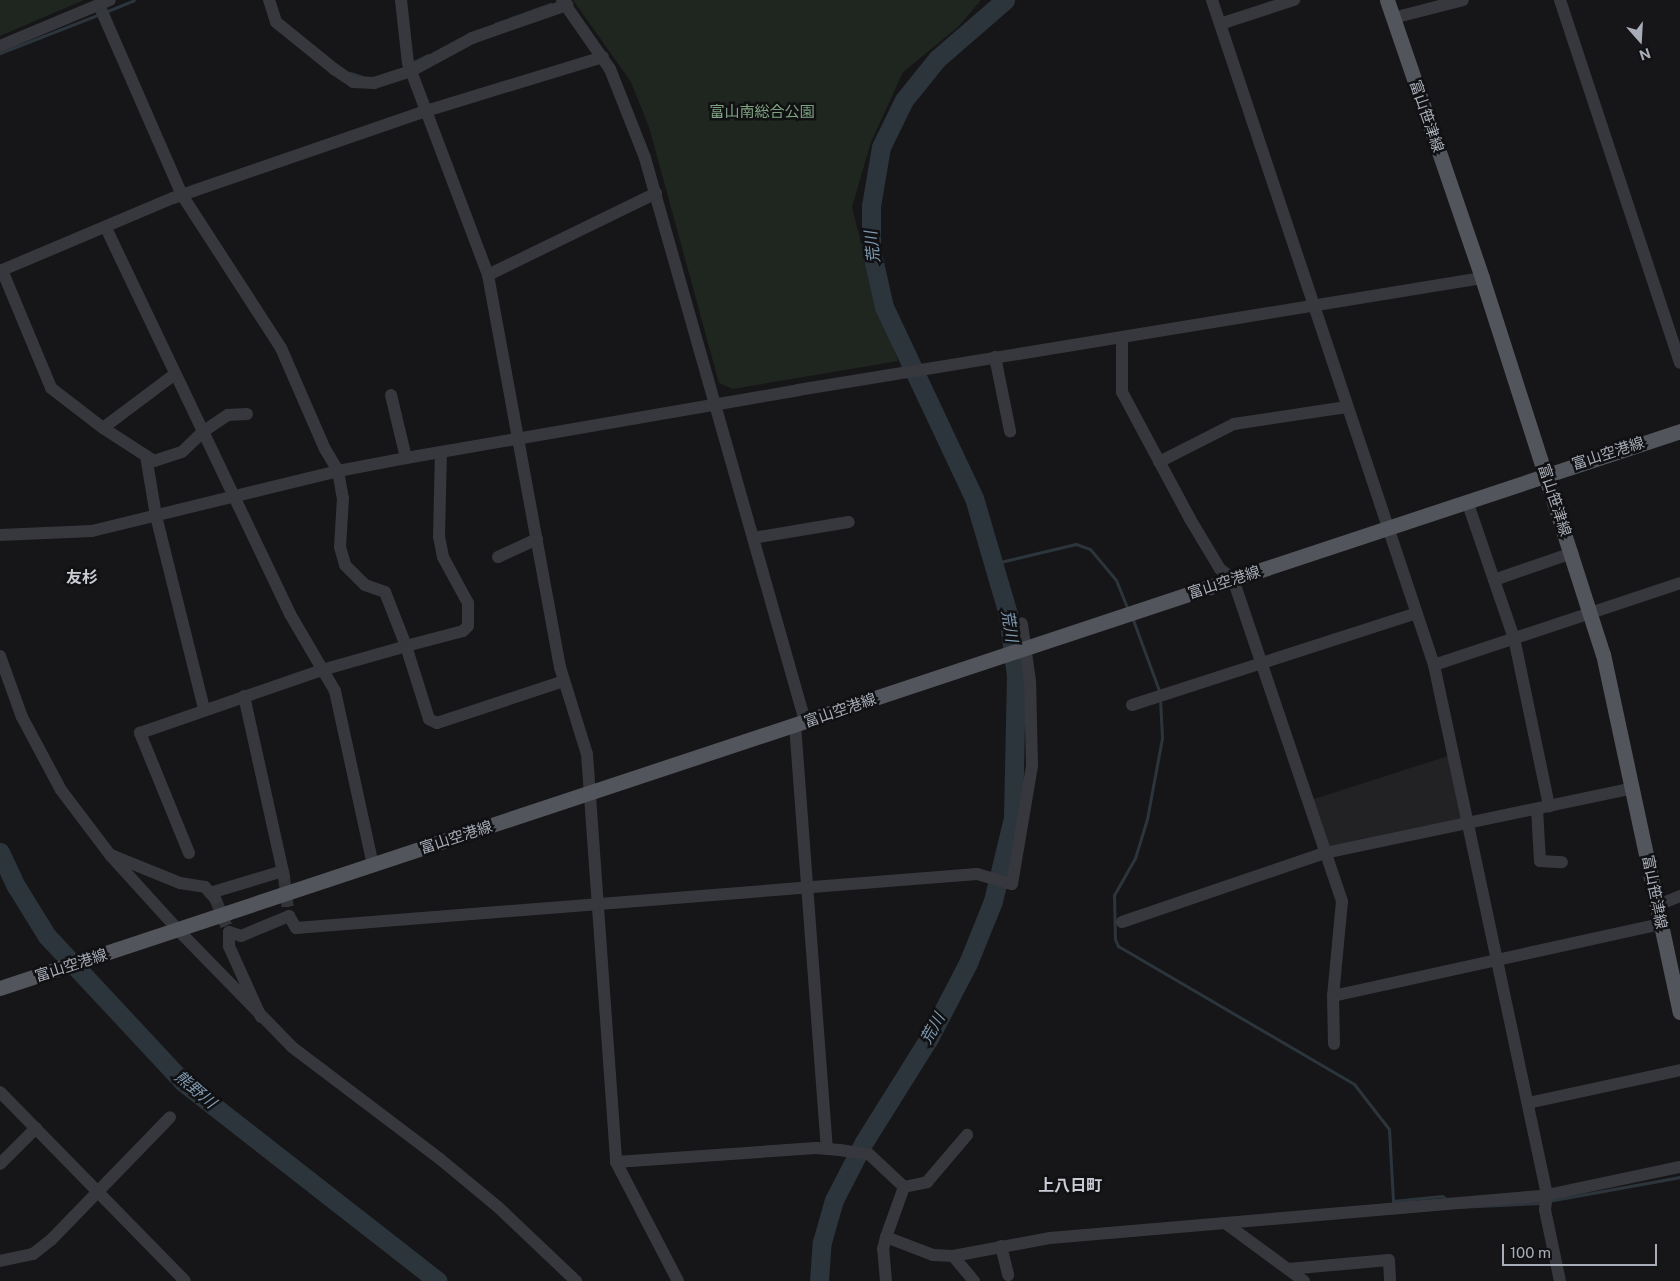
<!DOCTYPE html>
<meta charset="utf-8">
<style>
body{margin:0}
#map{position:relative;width:1680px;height:1281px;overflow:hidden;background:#161618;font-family:"Public Sans","Noto Sans JP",sans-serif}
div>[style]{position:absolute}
.built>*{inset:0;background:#222225}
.green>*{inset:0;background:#1e261f}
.stream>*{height:3px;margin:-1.5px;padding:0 1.5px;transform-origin:1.5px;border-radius:1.5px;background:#2c353c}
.river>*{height:19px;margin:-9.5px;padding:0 9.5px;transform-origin:9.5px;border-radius:9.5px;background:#2c353c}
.minor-tunnel>*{height:12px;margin-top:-6px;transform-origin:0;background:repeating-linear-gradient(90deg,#333438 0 12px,transparent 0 18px)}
.minor>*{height:12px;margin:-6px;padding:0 6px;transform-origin:6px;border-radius:6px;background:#37383d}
.major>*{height:15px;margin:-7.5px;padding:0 7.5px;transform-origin:7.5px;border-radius:7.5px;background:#53555c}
span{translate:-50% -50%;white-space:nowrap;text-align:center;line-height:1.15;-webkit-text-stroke:5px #111113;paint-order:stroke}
.park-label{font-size:15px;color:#7fa381}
.street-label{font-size:15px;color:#a8adb8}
.water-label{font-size:16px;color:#7f9bb3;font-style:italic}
.neighbourhood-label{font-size:16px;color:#c9ccd4;font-weight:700}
.north{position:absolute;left:1615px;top:15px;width:50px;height:50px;-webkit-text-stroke:4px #111113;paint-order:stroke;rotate:161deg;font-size:14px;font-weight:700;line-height:20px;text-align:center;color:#a8adb8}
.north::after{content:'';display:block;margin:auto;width:18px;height:22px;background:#a8adb8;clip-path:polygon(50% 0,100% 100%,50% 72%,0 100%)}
.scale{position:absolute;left:1502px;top:1244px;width:155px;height:22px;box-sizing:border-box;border:2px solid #a8adb8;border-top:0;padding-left:6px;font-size:15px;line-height:18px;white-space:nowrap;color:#a8adb8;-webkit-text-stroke:4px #111113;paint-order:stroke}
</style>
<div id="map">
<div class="built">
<i style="clip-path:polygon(1448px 756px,1463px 819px,1328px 849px,1311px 800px)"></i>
</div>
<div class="green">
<i style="clip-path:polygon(0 0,84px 0,0 36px)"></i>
<i style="clip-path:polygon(573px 0,981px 0,958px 27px,903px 72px,871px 142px,852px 207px,872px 287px,898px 361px,733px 389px,719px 383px,649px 127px,631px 82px)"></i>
</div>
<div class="stream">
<i style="left:105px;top:12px;width:31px;rotate:-22deg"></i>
<i style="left:495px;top:24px;width:59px;rotate:-20deg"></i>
<i style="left:0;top:53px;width:107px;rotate:-21.3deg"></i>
<i style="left:411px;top:63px;width:19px;rotate:-25deg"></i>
<i style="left:350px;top:73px;width:14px;rotate:17deg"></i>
<i style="left:996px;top:563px;width:82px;rotate:-13.4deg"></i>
<i style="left:1076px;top:544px;width:15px;rotate:20deg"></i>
<i style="left:1090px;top:549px;width:40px;rotate:50deg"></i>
<i style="left:1116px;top:580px;width:31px;rotate:68deg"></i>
<i style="left:1132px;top:617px;width:81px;rotate:69.8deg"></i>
<i style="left:1160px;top:699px;width:39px;rotate:87deg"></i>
<i style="left:1162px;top:738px;width:82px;rotate:100.5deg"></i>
<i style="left:1147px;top:819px;width:41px;rotate:107.1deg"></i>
<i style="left:1135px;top:858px;width:43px;rotate:119.6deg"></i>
<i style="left:1114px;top:895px;width:44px;rotate:88.7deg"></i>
<i style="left:1115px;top:939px;width:8px;rotate:67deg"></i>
<i style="left:1118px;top:946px;width:273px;rotate:30.3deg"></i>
<i style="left:1354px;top:1084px;width:57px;rotate:52.1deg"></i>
<i style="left:1389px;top:1129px;width:72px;rotate:86.8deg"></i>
<i style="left:1393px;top:1201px;width:49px;rotate:-5.8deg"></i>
<i style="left:1442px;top:1196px;width:5px;rotate:37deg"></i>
<i style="left:1548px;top:1201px;width:134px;rotate:-10.3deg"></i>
<i style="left:1457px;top:1207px;width:85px;rotate:-2.7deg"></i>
</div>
<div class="river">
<i style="left:0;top:852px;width:38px;rotate:65deg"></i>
<i style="left:16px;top:886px;width:59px;rotate:58.2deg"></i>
<i style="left:47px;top:936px;width:200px;rotate:47deg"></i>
<i style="left:183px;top:1082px;width:323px;rotate:38deg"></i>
<i style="left:819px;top:1281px;width:39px;rotate:-86deg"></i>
<i style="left:822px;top:1242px;width:44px;rotate:-74.1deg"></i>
<i style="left:834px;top:1200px;width:65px;rotate:-62.7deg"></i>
<i style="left:864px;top:1142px;width:123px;rotate:-58deg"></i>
<i style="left:929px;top:1038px;width:85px;rotate:-62.5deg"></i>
<i style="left:968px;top:963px;width:67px;rotate:-68deg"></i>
<i style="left:993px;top:901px;width:85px;rotate:-76.5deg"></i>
<i style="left:1013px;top:818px;width:142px;rotate:-88.8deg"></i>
<i style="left:1016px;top:676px;width:63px;rotate:-97.4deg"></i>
<i style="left:1008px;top:614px;width:121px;rotate:-106.3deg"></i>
<i style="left:974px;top:498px;width:211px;rotate:-115.2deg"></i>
<i style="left:884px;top:307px;width:59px;rotate:-102.6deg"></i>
<i style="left:871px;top:249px;width:43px;rotate:-90deg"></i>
<i style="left:871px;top:206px;width:60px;rotate:-80.4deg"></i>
<i style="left:881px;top:147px;width:52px;rotate:-63.9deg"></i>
<i style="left:904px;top:100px;width:53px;rotate:-51.2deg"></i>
<i style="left:937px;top:59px;width:90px;rotate:-40.9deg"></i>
</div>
<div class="minor-tunnel">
<i style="left:284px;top:877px;width:39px;rotate:83deg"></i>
<i style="left:215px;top:898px;width:37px;rotate:68deg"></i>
</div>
<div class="minor">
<i style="left:269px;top:0;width:23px;rotate:72deg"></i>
<i style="left:276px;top:22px;width:75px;rotate:39deg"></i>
<i style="left:334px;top:69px;width:23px;rotate:34deg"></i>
<i style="left:353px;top:82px;width:21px;rotate:3deg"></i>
<i style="left:374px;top:83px;width:39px;rotate:-18deg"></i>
<i style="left:411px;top:71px;width:69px;rotate:-28.4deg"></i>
<i style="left:472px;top:38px;width:101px;rotate:-19.2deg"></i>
<i style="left:401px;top:0;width:63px;rotate:83.7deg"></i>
<i style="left:408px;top:63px;width:227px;rotate:69.3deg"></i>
<i style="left:488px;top:275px;width:399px;rotate:79.6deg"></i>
<i style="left:560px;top:667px;width:91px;rotate:72.8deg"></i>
<i style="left:587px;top:754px;width:409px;rotate:85.9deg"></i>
<i style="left:616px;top:1162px;width:134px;rotate:62.5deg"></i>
<i style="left:562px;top:0;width:84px;rotate:55.2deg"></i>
<i style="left:610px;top:69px;width:96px;rotate:68.5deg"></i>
<i style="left:645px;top:158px;width:585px;rotate:74.14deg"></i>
<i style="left:1212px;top:0;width:701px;rotate:71.54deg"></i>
<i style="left:1434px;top:665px;width:542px;rotate:77.96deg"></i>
<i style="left:1547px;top:1195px;width:15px;rotate:98deg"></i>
<i style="left:1545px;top:1210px;width:73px;rotate:78.1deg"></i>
<i style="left:1560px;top:0;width:382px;rotate:71.7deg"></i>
<i style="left:99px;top:5px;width:207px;rotate:66.4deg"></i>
<i style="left:182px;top:195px;width:182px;rotate:57.1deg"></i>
<i style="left:281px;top:348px;width:110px;rotate:66.5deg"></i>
<i style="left:325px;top:449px;width:26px;rotate:59deg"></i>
<i style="left:338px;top:471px;width:27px;rotate:80deg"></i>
<i style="left:343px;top:498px;width:49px;rotate:93.5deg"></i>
<i style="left:340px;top:547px;width:19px;rotate:74deg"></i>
<i style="left:345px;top:565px;width:28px;rotate:45deg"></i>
<i style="left:365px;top:585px;width:21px;rotate:19deg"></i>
<i style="left:385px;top:592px;width:58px;rotate:68.7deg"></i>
<i style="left:406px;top:646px;width:59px;rotate:-14.7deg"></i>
<i style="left:463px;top:631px;width:7px;rotate:-45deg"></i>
<i style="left:468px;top:626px;width:23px;rotate:-90deg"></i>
<i style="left:468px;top:603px;width:52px;rotate:-118.5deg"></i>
<i style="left:443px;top:557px;width:20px;rotate:-101deg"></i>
<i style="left:439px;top:537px;width:85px;rotate:-88.7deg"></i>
<i style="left:1393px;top:18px;width:72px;rotate:-14.4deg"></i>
<i style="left:1220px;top:24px;width:78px;rotate:-18deg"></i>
<i style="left:0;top:46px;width:119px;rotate:-22.7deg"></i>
<i style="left:106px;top:228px;width:428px;rotate:64.5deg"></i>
<i style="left:290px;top:614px;width:89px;rotate:59.7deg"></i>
<i style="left:335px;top:691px;width:178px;rotate:77.7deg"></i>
<i style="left:2px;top:270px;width:128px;rotate:67.4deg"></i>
<i style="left:51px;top:388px;width:66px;rotate:37.6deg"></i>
<i style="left:103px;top:428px;width:90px;rotate:-36.9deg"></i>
<i style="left:0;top:271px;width:188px;rotate:-22.9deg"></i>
<i style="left:173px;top:198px;width:268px;rotate:-19deg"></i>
<i style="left:426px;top:111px;width:185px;rotate:-17deg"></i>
<i style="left:488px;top:275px;width:187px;rotate:-26deg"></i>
<i style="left:1122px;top:338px;width:54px;rotate:90deg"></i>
<i style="left:1122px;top:392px;width:144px;rotate:61.8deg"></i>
<i style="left:1190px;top:519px;width:58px;rotate:59deg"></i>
<i style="left:1220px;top:569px;width:16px;rotate:38deg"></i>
<i style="left:1233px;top:579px;width:340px;rotate:71.3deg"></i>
<i style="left:1342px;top:901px;width:95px;rotate:95.4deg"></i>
<i style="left:1333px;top:996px;width:336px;rotate:-12.4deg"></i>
<i style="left:995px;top:357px;width:76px;rotate:78.5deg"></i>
<i style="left:391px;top:395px;width:65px;rotate:76.6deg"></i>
<i style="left:103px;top:428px;width:61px;rotate:32.9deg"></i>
<i style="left:154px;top:461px;width:29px;rotate:-18deg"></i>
<i style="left:182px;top:452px;width:30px;rotate:-44deg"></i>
<i style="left:204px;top:431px;width:29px;rotate:-34deg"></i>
<i style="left:228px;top:415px;width:19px;rotate:-3deg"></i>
<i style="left:146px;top:456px;width:61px;rotate:80.5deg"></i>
<i style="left:156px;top:516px;width:199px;rotate:76deg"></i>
<i style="left:1159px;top:462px;width:84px;rotate:-26.9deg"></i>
<i style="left:1234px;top:424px;width:114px;rotate:-8.6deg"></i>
<i style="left:1467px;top:501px;width:83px;rotate:71.1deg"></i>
<i style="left:1494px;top:580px;width:83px;rotate:-19.1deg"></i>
<i style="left:0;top:535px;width:92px;rotate:-2.5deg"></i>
<i style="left:92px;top:531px;width:253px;rotate:-13.7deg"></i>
<i style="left:338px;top:471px;width:69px;rotate:-10.8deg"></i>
<i style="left:406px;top:458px;width:398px;rotate:-9.8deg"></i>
<i style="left:798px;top:390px;width:693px;rotate:-9.3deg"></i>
<i style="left:753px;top:538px;width:97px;rotate:-9.5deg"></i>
<i style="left:498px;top:557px;width:43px;rotate:-24.8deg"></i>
<i style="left:1494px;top:580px;width:61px;rotate:71deg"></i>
<i style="left:1514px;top:638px;width:172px;rotate:78.2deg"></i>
<i style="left:0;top:656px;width:65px;rotate:70.2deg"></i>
<i style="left:22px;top:717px;width:83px;rotate:61.9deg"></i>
<i style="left:61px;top:790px;width:83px;rotate:52.9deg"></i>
<i style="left:111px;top:856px;width:100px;rotate:47.8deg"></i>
<i style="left:178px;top:930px;width:163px;rotate:45.7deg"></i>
<i style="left:292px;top:1047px;width:186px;rotate:37.1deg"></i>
<i style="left:440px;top:1159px;width:75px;rotate:39.6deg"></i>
<i style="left:498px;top:1207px;width:108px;rotate:43.5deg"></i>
<i style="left:1434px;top:665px;width:259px;rotate:-18.4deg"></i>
<i style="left:244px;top:696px;width:185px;rotate:77.5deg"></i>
<i style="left:1132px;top:705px;width:299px;rotate:-17.9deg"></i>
<i style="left:795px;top:725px;width:425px;rotate:85.7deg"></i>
<i style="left:1537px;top:809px;width:52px;rotate:86.7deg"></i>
<i style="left:1540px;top:861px;width:22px;rotate:3deg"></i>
<i style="left:189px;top:853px;width:130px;rotate:-112.2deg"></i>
<i style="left:140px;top:733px;width:193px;rotate:-19.1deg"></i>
<i style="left:322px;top:670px;width:87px;rotate:-15.9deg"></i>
<i style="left:406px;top:646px;width:77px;rotate:72.5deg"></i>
<i style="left:429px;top:719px;width:9px;rotate:27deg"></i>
<i style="left:437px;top:723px;width:134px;rotate:-18.3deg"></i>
<i style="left:111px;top:855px;width:74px;rotate:22.1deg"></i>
<i style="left:180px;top:883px;width:25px;rotate:9deg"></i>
<i style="left:205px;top:887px;width:15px;rotate:48deg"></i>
<i style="left:210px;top:893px;width:76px;rotate:-16.8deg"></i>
<i style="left:1658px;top:905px;width:24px;rotate:-22deg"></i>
<i style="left:1122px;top:922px;width:214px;rotate:-18.8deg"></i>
<i style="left:1325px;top:853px;width:315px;rotate:-11.9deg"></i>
<i style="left:1333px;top:996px;width:48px;rotate:88.8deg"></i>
<i style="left:261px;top:1017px;width:78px;rotate:-114.3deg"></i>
<i style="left:229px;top:946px;width:14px;rotate:-90deg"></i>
<i style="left:229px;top:932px;width:13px;rotate:18deg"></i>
<i style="left:241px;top:936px;width:52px;rotate:-22.6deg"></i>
<i style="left:289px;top:916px;width:14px;rotate:60deg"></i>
<i style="left:296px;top:928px;width:683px;rotate:-4.53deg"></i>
<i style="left:977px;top:874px;width:36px;rotate:16deg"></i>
<i style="left:1012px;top:884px;width:120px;rotate:-80.4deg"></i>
<i style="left:1032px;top:766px;width:85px;rotate:-91.3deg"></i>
<i style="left:1030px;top:681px;width:58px;rotate:-98deg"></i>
<i style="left:0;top:1092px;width:264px;rotate:45.6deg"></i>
<i style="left:1528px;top:1103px;width:156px;rotate:-12.2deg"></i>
<i style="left:616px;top:1162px;width:200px;rotate:-4deg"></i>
<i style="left:816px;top:1148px;width:24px;rotate:5deg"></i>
<i style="left:840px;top:1150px;width:30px;rotate:9deg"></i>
<i style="left:870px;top:1155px;width:47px;rotate:43.3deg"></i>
<i style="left:0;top:1164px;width:51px;rotate:-45deg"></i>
<i style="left:904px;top:1187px;width:53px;rotate:109.8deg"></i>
<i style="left:886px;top:1237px;width:50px;rotate:21deg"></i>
<i style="left:933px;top:1255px;width:20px;rotate:3deg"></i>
<i style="left:953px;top:1256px;width:99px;rotate:-10.5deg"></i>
<i style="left:1050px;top:1238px;width:499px;rotate:-4.9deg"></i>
<i style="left:1547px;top:1195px;width:136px;rotate:-11.9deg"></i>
<i style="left:904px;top:1187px;width:24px;rotate:-12deg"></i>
<i style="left:927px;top:1182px;width:62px;rotate:-49.6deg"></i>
<i style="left:1225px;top:1223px;width:98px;rotate:36.3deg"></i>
<i style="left:1001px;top:1246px;width:30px;rotate:76deg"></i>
<i style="left:953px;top:1256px;width:33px;rotate:50deg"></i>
<i style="left:0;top:1261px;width:34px;rotate:-12deg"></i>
<i style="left:33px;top:1254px;width:23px;rotate:-38deg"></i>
<i style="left:51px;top:1240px;width:171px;rotate:-45.9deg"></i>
<i style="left:1288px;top:1269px;width:101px;rotate:-5.1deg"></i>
<i style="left:1389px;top:1260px;width:21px;rotate:87deg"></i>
<i style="left:886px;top:1281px;width:32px;rotate:-95deg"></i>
<i style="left:883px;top:1249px;width:12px;rotate:-76deg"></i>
</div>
<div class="major">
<i style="left:1387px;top:0;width:294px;rotate:71.1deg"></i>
<i style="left:1482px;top:278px;width:395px;rotate:72.2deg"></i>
<i style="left:1603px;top:654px;width:366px;rotate:77.9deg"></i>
<i style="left:0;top:988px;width:1770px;rotate:-18.34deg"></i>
</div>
<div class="park-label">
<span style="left:762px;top:112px">富山南総合公園</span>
</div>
<div class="street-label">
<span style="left:1427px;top:116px;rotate:71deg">富山笹津線</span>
<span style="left:1608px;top:453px;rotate:-18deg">富山空港線</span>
<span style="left:1555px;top:500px;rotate:72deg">富山笹津線</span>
<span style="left:1224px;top:582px;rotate:-18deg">富山空港線</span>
<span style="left:840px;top:710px;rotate:-19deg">富山空港線</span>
<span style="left:456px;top:837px;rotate:-18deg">富山空港線</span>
<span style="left:1655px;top:892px;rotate:79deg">富山笹津線</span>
<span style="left:71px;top:965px;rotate:-18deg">富山空港線</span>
</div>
<div class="water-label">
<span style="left:873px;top:247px;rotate:-96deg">荒川</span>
<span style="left:1009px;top:626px;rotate:81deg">荒川</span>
<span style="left:933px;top:1029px;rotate:-61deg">荒川</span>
<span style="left:195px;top:1090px;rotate:40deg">熊野川</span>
</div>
<div class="neighbourhood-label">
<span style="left:82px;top:578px">友杉</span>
<span style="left:1070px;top:1186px">上八日町</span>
</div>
<div class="north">N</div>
<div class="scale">100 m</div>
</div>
